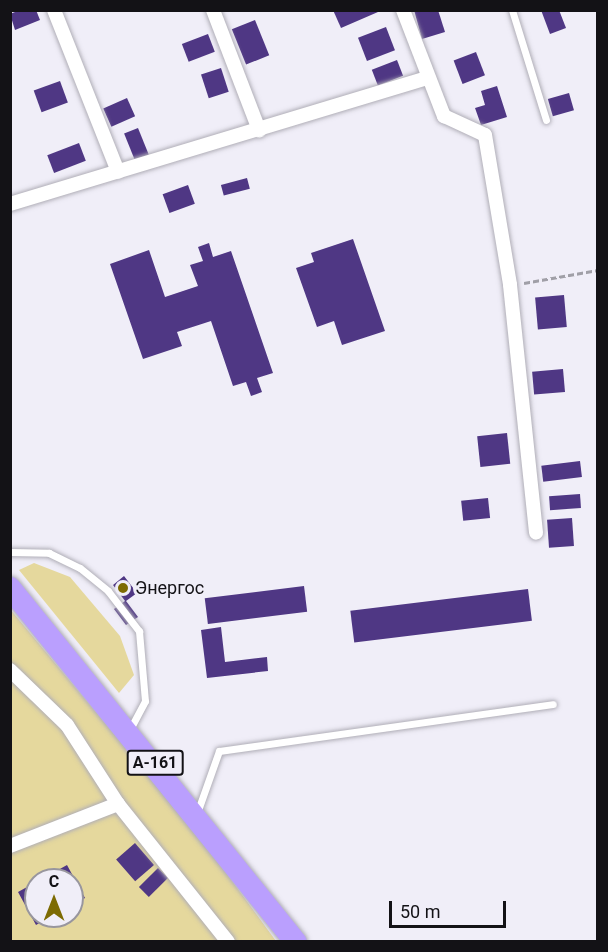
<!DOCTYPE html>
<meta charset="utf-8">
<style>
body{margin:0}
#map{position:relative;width:608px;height:952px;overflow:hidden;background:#f0eef8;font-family:Roboto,sans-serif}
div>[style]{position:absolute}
.green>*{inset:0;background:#e5d89d}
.building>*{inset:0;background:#4f3784;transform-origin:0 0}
.path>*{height:3px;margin-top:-1.5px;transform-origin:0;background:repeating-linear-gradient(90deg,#a09fa7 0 6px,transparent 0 9px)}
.roads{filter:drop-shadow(0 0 2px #b0aeb7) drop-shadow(0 0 2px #b0aeb7)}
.service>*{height:7px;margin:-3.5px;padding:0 3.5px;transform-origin:3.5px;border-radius:3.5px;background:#fff}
.minor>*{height:14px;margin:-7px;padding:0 7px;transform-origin:7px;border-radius:7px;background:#fff}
.trunk>*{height:22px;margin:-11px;padding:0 11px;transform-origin:11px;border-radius:11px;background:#ba9ffe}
.dots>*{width:16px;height:16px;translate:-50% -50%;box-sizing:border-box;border:3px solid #f0eef8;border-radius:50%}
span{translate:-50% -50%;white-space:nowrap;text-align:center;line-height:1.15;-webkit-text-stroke:6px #f0eef8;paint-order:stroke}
.shield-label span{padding:2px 4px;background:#f0eef8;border:2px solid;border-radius:4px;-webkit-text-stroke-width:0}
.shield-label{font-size:16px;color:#131216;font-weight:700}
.poi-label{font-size:18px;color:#131216}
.left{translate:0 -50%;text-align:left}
.frame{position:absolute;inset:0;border:12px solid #131216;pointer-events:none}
.north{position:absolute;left:24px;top:868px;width:60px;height:60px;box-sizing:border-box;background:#f0eef8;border:2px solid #98969e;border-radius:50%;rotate:0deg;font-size:16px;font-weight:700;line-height:24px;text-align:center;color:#131216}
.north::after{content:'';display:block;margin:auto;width:21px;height:27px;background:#7d6b03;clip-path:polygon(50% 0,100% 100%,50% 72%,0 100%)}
.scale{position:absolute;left:389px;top:901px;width:117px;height:27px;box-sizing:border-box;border:3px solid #131216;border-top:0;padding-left:8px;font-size:18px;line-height:21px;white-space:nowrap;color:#131216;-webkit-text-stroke:4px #f0eef8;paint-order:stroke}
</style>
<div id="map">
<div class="green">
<i style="clip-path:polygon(34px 563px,70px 577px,120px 636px,134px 675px,119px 693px,19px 570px)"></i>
<i style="clip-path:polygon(evenodd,10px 609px,198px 835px,276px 941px,11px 941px,10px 609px,36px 880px,72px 880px,72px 916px,36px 916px,36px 880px)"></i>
</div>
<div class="building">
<i style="clip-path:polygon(20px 10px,36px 10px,40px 20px,15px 30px,10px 14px)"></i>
<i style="clip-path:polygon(333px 10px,377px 10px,378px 12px,341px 28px)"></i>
<i style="clip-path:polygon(414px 10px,438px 10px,445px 32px,422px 39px)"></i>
<i style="clip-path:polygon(541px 10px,559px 10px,566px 28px,550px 34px)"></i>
<i style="left:255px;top:20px;width:38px;height:25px;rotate:68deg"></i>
<i style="left:386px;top:27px;width:25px;height:30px;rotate:69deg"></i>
<i style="left:208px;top:34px;width:19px;height:28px;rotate:69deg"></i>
<i style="left:476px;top:52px;width:25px;height:24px;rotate:69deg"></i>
<i style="left:397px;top:60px;width:17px;height:27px;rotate:69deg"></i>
<i style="left:221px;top:68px;width:25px;height:21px;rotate:72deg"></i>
<i style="left:60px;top:81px;width:23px;height:28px;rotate:70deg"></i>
<i style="clip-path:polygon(497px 86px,507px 117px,481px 125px,475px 108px,485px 105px,481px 91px)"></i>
<i style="left:569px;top:93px;width:18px;height:22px;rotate:74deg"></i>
<i style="left:127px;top:98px;width:20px;height:26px;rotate:66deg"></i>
<i style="left:138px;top:128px;width:31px;height:15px;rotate:68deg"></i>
<i style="left:79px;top:143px;width:19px;height:34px;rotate:69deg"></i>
<i style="left:247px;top:178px;width:11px;height:27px;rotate:75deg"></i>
<i style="left:188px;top:185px;width:20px;height:27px;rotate:70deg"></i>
<i style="clip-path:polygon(353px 239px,385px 331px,342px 345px,334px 321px,317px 327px,296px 268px,314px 262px,311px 253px)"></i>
<i style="clip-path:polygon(209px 243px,213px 257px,231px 251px,273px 373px,257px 378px,262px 392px,251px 396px,246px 382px,233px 386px,211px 321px,177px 332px,182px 346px,143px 359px,110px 264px,149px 250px,165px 297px,198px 286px,190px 265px,203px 261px,198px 247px)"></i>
<i style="left:564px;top:295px;width:32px;height:29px;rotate:85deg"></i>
<i style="left:563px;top:369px;width:23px;height:31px;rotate:85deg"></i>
<i style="left:507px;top:433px;width:31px;height:30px;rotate:84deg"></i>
<i style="left:580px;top:461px;width:16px;height:39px;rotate:83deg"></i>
<i style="left:580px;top:494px;width:14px;height:31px;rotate:86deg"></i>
<i style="left:488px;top:498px;width:20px;height:27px;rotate:84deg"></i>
<i style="left:572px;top:518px;width:28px;height:25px;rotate:86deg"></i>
<i style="clip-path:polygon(124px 576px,137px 593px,126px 601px,138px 617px,126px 625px,114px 609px,125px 601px,113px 585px)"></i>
<i style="left:304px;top:586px;width:26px;height:100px;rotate:83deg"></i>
<i style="left:528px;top:589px;width:32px;height:179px;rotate:83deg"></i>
<i style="clip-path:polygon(221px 627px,225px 662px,267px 657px,268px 671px,207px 678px,201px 630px)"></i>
<i style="left:135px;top:843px;width:29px;height:25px;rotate:49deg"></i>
<i style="clip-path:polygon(67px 865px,85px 898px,72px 905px,72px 880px,40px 880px)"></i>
<i style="left:158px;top:868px;width:14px;height:27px;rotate:45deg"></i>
<i style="clip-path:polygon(36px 882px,36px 916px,52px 916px,36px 925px,18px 892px)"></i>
</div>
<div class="path">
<i style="left:524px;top:283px;width:75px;rotate:-10deg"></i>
</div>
<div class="roads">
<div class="service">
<i style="left:512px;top:10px;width:115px;rotate:72.8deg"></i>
<i style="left:10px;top:552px;width:39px;rotate:1deg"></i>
<i style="left:49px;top:553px;width:34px;rotate:26deg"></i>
<i style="left:80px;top:568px;width:36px;rotate:39deg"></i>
<i style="left:108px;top:591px;width:51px;rotate:52.2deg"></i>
<i style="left:139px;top:631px;width:70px;rotate:85.1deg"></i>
<i style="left:145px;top:701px;width:32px;rotate:118deg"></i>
<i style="left:197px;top:813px;width:66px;rotate:-70.5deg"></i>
<i style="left:219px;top:751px;width:337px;rotate:-8deg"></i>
</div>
<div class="minor">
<i style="left:54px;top:10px;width:174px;rotate:68.4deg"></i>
<i style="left:213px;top:10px;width:129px;rotate:69deg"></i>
<i style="left:403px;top:10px;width:114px;rotate:68.9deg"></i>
<i style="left:444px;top:116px;width:45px;rotate:24.9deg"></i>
<i style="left:485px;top:135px;width:152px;rotate:80.5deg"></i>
<i style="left:510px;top:285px;width:249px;rotate:84deg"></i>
<i style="left:10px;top:204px;width:433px;rotate:-16.8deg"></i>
<i style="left:10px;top:670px;width:79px;rotate:44deg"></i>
<i style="left:67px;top:725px;width:94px;rotate:57.2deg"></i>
<i style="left:118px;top:804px;width:176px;rotate:51.4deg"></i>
<i style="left:10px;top:846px;width:116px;rotate:-21.3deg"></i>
</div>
<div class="trunk">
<i style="left:10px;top:588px;width:455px;rotate:51.1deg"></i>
</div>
</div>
<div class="dots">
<i style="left:123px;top:588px;background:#7d6b03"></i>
</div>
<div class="shield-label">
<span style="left:155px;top:763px">А-161</span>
</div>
<div class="poi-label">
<span class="left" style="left:135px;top:588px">Энергос</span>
</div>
<div class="frame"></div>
<div class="north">С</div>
<div class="scale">50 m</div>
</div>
